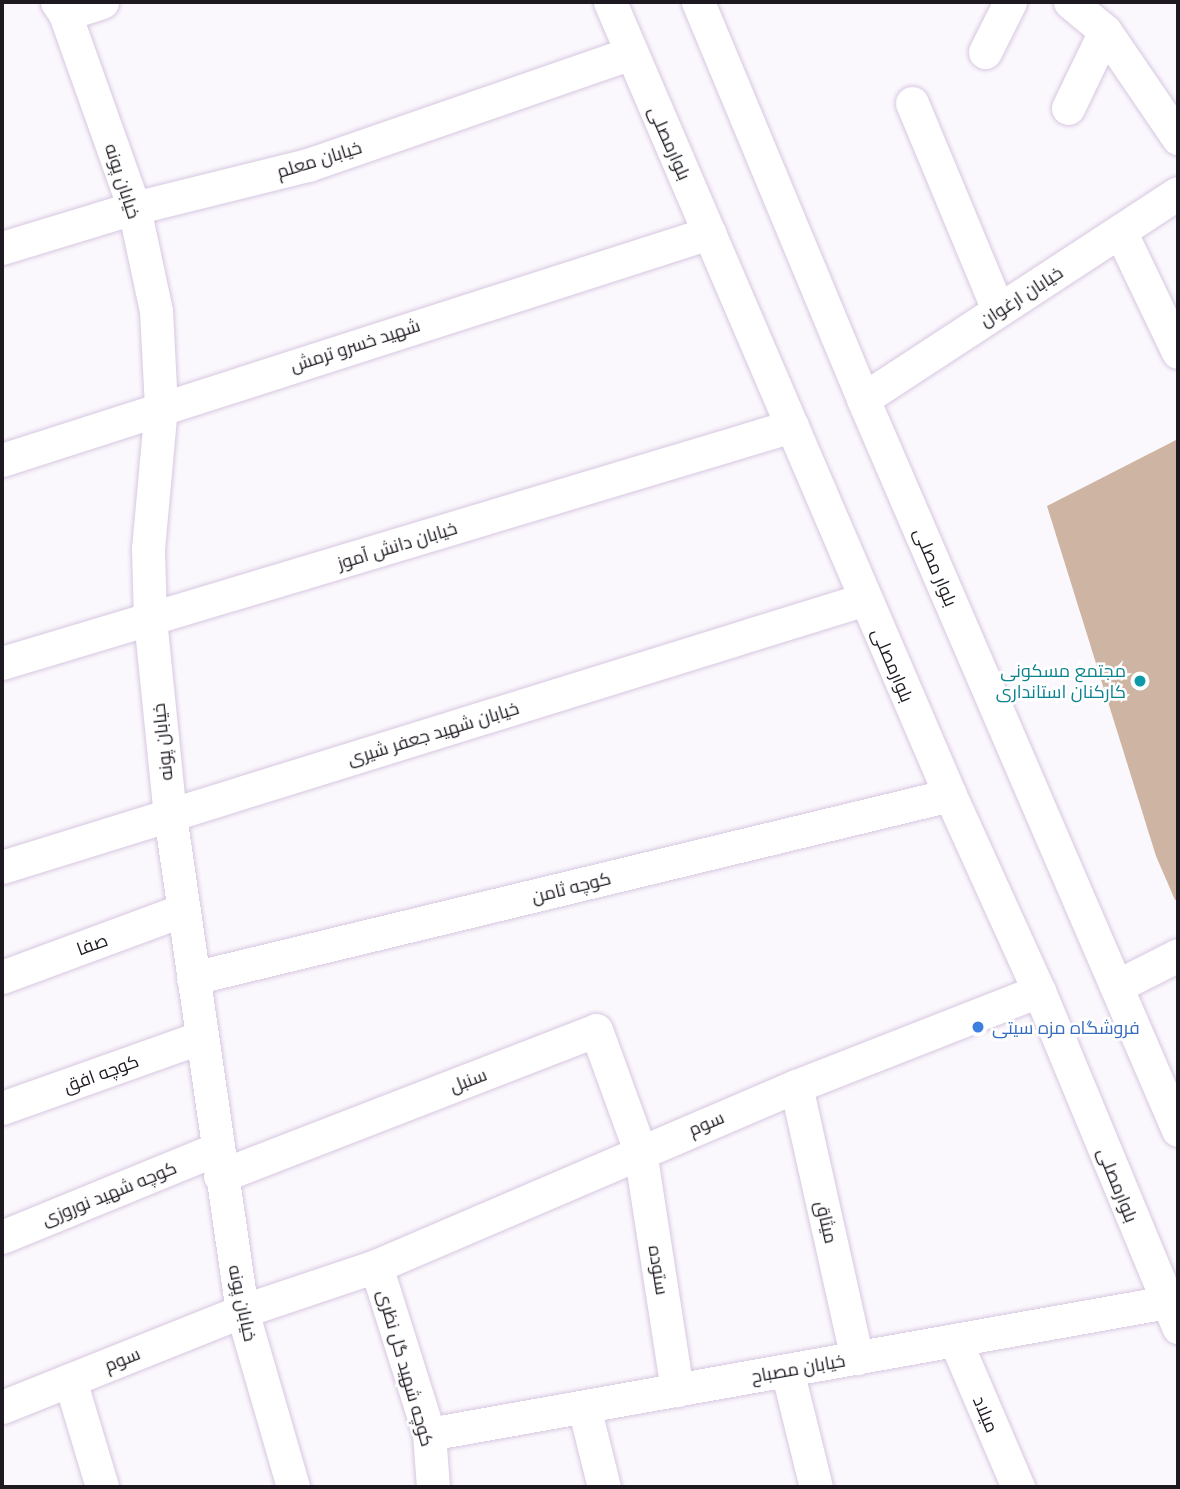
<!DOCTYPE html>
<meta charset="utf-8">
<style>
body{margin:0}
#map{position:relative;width:1180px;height:1489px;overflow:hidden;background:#fbf8fd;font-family:Lato,Cairo,sans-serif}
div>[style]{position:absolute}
.building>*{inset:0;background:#ceb4a2}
.roads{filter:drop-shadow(0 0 2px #d7c7e0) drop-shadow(0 0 2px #d7c7e0)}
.minor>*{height:33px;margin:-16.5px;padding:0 16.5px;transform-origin:16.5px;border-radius:16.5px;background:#fff}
.dots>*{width:19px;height:19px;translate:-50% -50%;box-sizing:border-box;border:4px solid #fff;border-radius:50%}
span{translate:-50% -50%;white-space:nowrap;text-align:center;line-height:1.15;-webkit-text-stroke:5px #fff;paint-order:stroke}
.street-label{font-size:18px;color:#1e1821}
.culture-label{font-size:18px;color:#0d838f}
.right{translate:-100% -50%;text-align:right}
.shop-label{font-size:18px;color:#366cbe}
.left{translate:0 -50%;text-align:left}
.frame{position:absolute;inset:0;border:4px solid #1e1821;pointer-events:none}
</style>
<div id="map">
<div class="building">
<i style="clip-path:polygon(1178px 439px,1178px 899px,1175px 900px,1156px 856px,1047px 506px)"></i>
</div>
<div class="roads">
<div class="minor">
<i style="left:57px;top:2px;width:14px;rotate:56deg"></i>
<i style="left:65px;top:14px;width:206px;rotate:70.4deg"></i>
<i style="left:134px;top:208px;width:105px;rotate:77.9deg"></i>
<i style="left:156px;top:311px;width:95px;rotate:87deg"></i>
<i style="left:161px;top:406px;width:144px;rotate:95.2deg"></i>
<i style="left:148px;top:549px;width:70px;rotate:88.4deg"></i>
<i style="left:150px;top:619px;width:197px;rotate:84.2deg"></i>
<i style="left:170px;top:815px;width:501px;rotate:81.74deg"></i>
<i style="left:242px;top:1311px;width:183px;rotate:73.8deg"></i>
<i style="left:610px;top:2px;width:863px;rotate:66.79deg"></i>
<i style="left:950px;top:795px;width:215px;rotate:65.6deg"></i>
<i style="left:1039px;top:991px;width:364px;rotate:67.5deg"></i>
<i style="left:698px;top:2px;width:430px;rotate:67.4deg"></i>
<i style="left:863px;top:399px;width:796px;rotate:66.69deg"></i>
<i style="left:1070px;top:2px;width:45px;rotate:39.6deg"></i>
<i style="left:1105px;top:31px;width:130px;rotate:55.7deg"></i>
<i style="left:65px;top:14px;width:39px;rotate:-18deg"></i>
<i style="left:985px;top:52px;width:56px;rotate:-63.4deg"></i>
<i style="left:912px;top:103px;width:224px;rotate:67.4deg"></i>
<i style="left:1068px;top:108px;width:85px;rotate:-64.3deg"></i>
<i style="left:1120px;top:231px;width:134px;rotate:64.4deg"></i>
<i style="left:2px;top:248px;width:138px;rotate:-16.9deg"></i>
<i style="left:134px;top:208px;width:179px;rotate:-13.9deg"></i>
<i style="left:308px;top:165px;width:342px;rotate:-19.1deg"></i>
<i style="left:863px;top:399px;width:376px;rotate:-33.2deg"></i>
<i style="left:2px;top:460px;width:743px;rotate:-17.8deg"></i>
<i style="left:2px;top:663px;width:825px;rotate:-16.7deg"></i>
<i style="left:2px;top:867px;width:904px;rotate:-17.25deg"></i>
<i style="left:2px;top:977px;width:193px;rotate:-20.3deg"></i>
<i style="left:193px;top:978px;width:779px;rotate:-13.59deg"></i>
<i style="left:1117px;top:986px;width:68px;rotate:-26.9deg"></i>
<i style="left:796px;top:1086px;width:279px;rotate:77.4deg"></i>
<i style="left:2px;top:1108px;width:211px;rotate:-19.6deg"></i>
<i style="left:220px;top:1176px;width:403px;rotate:-21.2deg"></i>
<i style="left:596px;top:1030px;width:129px;rotate:70deg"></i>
<i style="left:640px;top:1151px;width:242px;rotate:81.2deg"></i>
<i style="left:2px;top:1237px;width:232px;rotate:-22.3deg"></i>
<i style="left:376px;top:1266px;width:457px;rotate:-23.2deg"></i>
<i style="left:796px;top:1086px;width:261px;rotate:-21.4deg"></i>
<i style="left:955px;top:1340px;width:160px;rotate:66.8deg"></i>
<i style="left:787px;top:1370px;width:121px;rotate:76.1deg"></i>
<i style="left:70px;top:1380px;width:112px;rotate:73.3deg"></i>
<i style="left:2px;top:1407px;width:258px;rotate:-21.8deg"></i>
<i style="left:242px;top:1311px;width:141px;rotate:-18.6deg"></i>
<i style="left:376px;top:1266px;width:176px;rotate:72.5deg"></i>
<i style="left:429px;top:1434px;width:53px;rotate:85.7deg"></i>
<i style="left:584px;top:1407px;width:82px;rotate:76deg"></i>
<i style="left:429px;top:1434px;width:750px;rotate:-10.14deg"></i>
</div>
</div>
<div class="dots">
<i style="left:1140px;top:681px;background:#0f9aa8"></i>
<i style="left:978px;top:1027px;background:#3f7fe0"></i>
</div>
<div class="street-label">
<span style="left:670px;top:143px;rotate:66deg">بلوارمصلی</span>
<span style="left:319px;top:159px;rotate:-17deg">خیابان معلم</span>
<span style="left:123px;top:181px;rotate:72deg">خیابان پونه</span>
<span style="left:1021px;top:296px;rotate:-33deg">خیابان ارغوان</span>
<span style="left:355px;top:345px;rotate:-18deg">شهید خسرو ترمش</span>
<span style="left:397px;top:545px;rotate:-17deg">خیابان دانش آموز</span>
<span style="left:936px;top:567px;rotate:67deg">بلوار مصلی</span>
<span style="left:893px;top:665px;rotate:67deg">بلوارمصلی</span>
<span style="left:433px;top:733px;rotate:-17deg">خیابان شهید جعفر شیری</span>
<span style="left:162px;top:742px;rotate:-96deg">خیابان پونه</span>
<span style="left:571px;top:887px;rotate:-14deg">کوچه ثامن</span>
<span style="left:92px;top:944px;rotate:-20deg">صفا</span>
<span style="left:101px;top:1073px;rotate:-20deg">کوچه افق</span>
<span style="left:468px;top:1080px;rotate:-21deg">سنبل</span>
<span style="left:706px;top:1123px;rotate:-23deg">سوم</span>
<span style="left:1118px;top:1185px;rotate:68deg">بلوارمصلی</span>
<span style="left:109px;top:1193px;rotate:-22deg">کوچه شهید نوروزی</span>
<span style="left:827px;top:1222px;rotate:77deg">میثاق</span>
<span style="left:659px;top:1270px;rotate:81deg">ستوده</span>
<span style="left:243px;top:1303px;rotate:78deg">خیابان پونه</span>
<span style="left:122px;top:1359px;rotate:-22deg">سوم</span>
<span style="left:406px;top:1368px;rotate:74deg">کوچه شهید گل نظری</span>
<span style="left:798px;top:1368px;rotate:-10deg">خیابان مصباح</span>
<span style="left:986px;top:1414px;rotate:67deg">میلاد</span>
</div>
<div class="culture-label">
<span class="right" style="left:1126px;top:681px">مجتمع مسکونی<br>کارکنان استانداری</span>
</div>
<div class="shop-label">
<span class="left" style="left:992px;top:1027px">فروشگاه مزه سیتی</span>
</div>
<div class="frame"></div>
</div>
